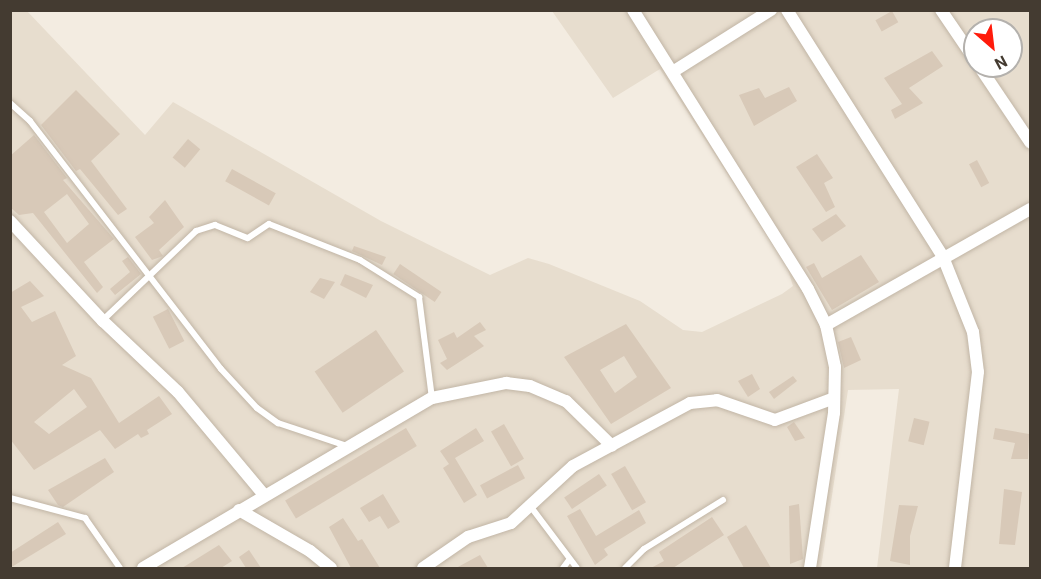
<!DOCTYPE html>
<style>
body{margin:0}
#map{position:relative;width:1041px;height:579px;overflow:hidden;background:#f3ece1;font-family:Roboto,sans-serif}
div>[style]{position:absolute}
.residential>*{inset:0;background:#e7ddce}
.building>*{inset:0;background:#d8c9b8;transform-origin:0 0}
.roads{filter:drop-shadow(0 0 2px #c1b5a5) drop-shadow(0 0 2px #c1b5a5)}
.lane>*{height:6px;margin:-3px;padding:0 3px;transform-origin:3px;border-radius:3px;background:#fff}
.street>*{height:12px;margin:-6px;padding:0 6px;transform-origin:6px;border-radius:6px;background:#fff}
span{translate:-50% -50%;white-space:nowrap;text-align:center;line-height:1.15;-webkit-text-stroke:6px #fff;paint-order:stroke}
.frame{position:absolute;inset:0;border:12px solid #443b31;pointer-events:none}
.north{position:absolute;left:963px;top:18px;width:60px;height:60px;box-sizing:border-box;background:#fff;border:2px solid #b4b1ad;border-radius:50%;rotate:152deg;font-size:16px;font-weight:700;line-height:24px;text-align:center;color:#443b31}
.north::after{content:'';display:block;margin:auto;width:21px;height:27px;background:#ff1b0b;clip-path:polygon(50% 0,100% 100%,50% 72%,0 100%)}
</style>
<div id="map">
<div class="residential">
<i style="clip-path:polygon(evenodd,10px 11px,27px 11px,145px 135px,173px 102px,381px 221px,490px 275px,528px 258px,549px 264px,640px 301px,683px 330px,702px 332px,782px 294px,793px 286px,787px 267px,660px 69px,613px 98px,552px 11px,1030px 11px,1030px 568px,877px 568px,899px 389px,848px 390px,821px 568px,11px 568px,10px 11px,975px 30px,1011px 30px,1011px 66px,975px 66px,975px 30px)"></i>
</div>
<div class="building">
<i style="left:892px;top:11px;width:13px;height:19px;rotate:61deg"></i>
<i style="clip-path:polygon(932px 51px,943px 66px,909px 88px,923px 103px,895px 119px,891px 110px,902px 104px,884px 78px)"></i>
<i style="clip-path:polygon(789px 87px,797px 101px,754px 126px,739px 95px,759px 88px,765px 98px)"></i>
<i style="clip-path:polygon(76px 90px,120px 134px,91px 161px,127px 209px,118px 215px,80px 169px,76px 171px,41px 125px)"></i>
<i style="clip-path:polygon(evenodd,34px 135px,67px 178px,63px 180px,114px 239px,84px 262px,103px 287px,97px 293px,33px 213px,19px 215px,10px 207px,10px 156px,34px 135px,67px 194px,89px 224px,67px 243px,44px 212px,67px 194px)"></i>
<i style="left:188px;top:139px;width:16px;height:24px;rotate:40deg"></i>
<i style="clip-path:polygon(817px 154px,833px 178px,824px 183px,835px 207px,826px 212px,796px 167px)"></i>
<i style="left:977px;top:160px;width:26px;height:9px;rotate:62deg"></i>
<i style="left:232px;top:169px;width:50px;height:14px;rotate:29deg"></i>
<i style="clip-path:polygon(165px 200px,184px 227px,159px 250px,163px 256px,152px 260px,135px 237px,154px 223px,149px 217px)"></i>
<i style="clip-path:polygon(836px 214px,846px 226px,822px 242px,812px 229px)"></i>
<i style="clip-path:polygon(354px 246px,386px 257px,382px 265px,352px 251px)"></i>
<i style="clip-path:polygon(861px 255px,879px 282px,832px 310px,806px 267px,814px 263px,822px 278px)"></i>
<i style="clip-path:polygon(128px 257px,141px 274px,115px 295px,110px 289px,130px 272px,122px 261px)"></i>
<i style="left:400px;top:264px;width:50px;height:12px;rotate:34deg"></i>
<i style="clip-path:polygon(345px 274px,373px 285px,366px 298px,340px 285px)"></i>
<i style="clip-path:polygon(320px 278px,335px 282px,324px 299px,310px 292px)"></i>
<i style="clip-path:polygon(evenodd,30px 281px,44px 296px,21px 307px,32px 322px,55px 311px,76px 356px,62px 365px,91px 378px,119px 423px,159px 396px,172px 414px,147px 430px,149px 434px,141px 438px,138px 434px,115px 449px,100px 430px,34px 470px,10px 439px,10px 293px,30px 281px,74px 389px,87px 407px,49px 434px,34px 422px,74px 389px)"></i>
<i style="left:168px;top:309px;width:36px;height:17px;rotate:63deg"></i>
<i style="clip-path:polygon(480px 322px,486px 330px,474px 336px,484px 346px,447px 370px,440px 363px,447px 359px,438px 340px,454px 332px,457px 338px)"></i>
<i style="clip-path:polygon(evenodd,626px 324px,671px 388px,611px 424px,564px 357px,626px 324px,624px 356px,637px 377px,615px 393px,600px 370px,624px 356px)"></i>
<i style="left:376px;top:330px;width:50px;height:74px;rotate:56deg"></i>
<i style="clip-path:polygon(851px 337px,861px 360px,844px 368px,838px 342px)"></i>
<i style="clip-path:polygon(752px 374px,760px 389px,748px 397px,738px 381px)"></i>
<i style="clip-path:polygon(793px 376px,797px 381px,774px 399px,769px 392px)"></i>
<i style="left:914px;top:418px;width:16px;height:24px;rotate:14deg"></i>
<i style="clip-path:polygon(794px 422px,805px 438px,795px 441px,787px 427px)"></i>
<i style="left:504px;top:424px;width:40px;height:15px;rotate:60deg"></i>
<i style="left:406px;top:428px;width:21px;height:141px;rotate:59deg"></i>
<i style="clip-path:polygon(476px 428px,484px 441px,455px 458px,477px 495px,464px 503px,443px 468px,449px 464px,440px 451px)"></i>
<i style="clip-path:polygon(995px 428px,1029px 434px,1028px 459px,1011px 459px,1015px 443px,993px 439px)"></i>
<i style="clip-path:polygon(105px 458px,114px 472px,63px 507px,58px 505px,48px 490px)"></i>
<i style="left:518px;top:465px;width:15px;height:43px;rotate:62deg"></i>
<i style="left:625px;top:466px;width:42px;height:16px;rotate:60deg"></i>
<i style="left:599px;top:474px;width:14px;height:42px;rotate:56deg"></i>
<i style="clip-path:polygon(1004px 489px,1022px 492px,1015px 545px,999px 544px)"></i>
<i style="clip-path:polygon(383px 494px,400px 522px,388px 529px,380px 516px,369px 522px,360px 508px)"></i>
<i style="clip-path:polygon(799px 504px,803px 559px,790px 564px,789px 506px)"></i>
<i style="clip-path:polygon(899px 505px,918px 506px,910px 536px,910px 565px,890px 561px)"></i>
<i style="clip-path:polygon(580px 509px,596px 536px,639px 510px,646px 523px,604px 549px,608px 555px,595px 565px,567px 516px)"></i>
<i style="clip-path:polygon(712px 517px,724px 535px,673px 568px,651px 568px,664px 561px,659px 552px)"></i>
<i style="clip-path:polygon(343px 518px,358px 541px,362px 539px,380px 568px,351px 568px,329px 527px)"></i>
<i style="clip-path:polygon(58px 522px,66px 534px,10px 568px,10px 553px)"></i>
<i style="clip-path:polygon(746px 525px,771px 568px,744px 568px,727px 537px)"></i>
<i style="clip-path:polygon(219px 545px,232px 561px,221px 568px,182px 568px)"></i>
<i style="clip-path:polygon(249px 550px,261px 568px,246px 568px,239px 557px)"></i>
<i style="clip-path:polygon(480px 555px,488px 568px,456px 568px)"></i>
</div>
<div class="roads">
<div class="lane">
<i style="left:10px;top:103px;width:27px;rotate:42deg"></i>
<i style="left:30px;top:121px;width:313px;rotate:52.4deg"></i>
<i style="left:221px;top:369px;width:53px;rotate:47.3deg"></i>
<i style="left:257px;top:408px;width:26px;rotate:36deg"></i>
<i style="left:278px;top:423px;width:73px;rotate:18.4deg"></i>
<i style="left:103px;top:320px;width:129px;rotate:-43.7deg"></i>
<i style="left:196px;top:231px;width:20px;rotate:-18deg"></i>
<i style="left:215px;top:225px;width:35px;rotate:22deg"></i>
<i style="left:248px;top:238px;width:25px;rotate:-34deg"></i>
<i style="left:269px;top:224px;width:98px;rotate:21.6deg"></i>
<i style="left:360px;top:260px;width:70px;rotate:32.1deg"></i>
<i style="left:419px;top:297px;width:102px;rotate:82.7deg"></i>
<i style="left:10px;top:498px;width:78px;rotate:14.9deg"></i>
<i style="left:85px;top:518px;width:61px;rotate:55deg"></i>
<i style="left:531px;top:507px;width:76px;rotate:53deg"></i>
<i style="left:563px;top:568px;width:10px;rotate:-53deg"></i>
<i style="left:625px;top:568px;width:27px;rotate:-45deg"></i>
<i style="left:644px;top:549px;width:93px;rotate:-31.8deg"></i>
</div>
<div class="street">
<i style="left:633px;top:10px;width:329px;rotate:57.9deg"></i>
<i style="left:808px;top:289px;width:40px;rotate:63.4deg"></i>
<i style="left:826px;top:325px;width:43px;rotate:77.9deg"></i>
<i style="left:835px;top:367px;width:46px;rotate:91.2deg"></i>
<i style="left:834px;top:413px;width:157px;rotate:98.8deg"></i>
<i style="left:787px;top:10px;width:292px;rotate:57.7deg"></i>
<i style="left:943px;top:257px;width:81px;rotate:68.2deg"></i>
<i style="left:973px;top:332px;width:40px;rotate:82.9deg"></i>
<i style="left:978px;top:372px;width:197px;rotate:96.7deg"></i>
<i style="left:941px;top:10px;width:60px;rotate:55.8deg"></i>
<i style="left:979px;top:66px;width:92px;rotate:56.1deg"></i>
<i style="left:674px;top:71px;width:115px;rotate:-32.2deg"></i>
<i style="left:10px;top:221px;width:137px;rotate:47.1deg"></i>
<i style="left:103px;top:321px;width:103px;rotate:43.4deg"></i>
<i style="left:178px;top:392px;width:134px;rotate:50.1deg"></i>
<i style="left:826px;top:325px;width:235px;rotate:-29.6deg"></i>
<i style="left:239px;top:510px;width:82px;rotate:30deg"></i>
<i style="left:310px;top:551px;width:27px;rotate:39deg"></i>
<i style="left:143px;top:568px;width:335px;rotate:-30.5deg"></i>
<i style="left:432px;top:398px;width:76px;rotate:-11.5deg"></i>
<i style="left:506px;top:383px;width:24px;rotate:7deg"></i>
<i style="left:530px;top:386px;width:39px;rotate:23deg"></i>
<i style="left:566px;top:401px;width:64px;rotate:44.4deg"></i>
<i style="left:423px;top:568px;width:55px;rotate:-34.6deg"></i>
<i style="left:468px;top:537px;width:45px;rotate:-18deg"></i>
<i style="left:511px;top:523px;width:84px;rotate:-42.6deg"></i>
<i style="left:573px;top:466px;width:133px;rotate:-28.3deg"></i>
<i style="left:690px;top:403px;width:27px;rotate:-6deg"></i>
<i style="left:717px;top:400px;width:61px;rotate:19deg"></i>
<i style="left:775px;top:420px;width:63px;rotate:-20.4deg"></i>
</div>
</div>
<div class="frame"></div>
<div class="north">N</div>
</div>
